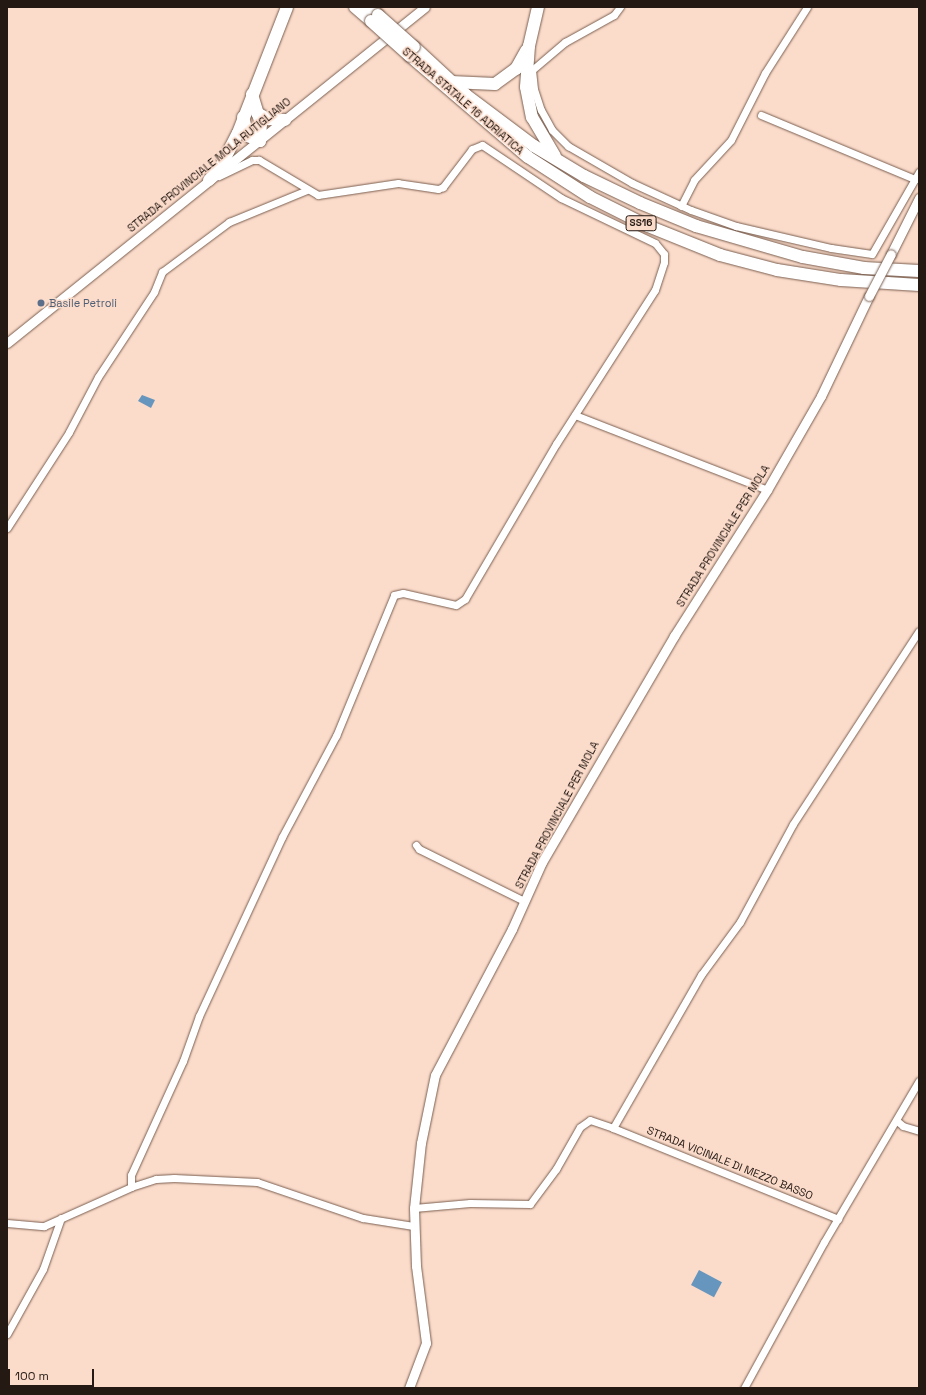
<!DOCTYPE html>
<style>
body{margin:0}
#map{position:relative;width:926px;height:1395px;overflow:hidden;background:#fbdbca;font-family:"Space Grotesk",sans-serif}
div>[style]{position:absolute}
.water>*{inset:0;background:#6695bd;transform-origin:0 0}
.roads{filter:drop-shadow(0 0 1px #7a5f50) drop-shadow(0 0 1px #7a5f50)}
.street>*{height:7px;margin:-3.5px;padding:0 3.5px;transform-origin:3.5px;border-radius:3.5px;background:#fff}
.secondary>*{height:9px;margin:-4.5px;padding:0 4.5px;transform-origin:4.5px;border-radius:4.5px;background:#fff}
.highway>*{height:12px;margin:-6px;padding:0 6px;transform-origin:6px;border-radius:6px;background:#fff}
.bridges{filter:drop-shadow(0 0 1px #7a5f50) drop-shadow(0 0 1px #7a5f50)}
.secondary-bridge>*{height:9px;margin:-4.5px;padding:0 4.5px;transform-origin:4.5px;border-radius:4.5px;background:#fff}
.highway-bridge>*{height:12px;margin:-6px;padding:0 6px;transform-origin:6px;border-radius:6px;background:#fff}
.dots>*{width:11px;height:11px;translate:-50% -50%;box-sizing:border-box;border:2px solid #fbdbca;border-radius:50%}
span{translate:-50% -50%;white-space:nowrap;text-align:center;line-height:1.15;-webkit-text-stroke:3px #fbdbca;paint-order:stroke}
.shield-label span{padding:1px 3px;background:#fbdbca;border:1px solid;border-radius:3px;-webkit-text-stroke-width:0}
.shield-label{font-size:10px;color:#241913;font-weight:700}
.street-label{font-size:11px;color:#241913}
.service-label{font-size:11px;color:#4e5e75}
.left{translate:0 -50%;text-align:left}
.frame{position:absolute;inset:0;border:8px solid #241913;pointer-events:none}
.scale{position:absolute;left:8px;top:1369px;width:86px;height:18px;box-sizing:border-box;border:2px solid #241913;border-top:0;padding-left:5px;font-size:12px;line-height:14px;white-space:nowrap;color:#241913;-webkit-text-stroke:3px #fbdbca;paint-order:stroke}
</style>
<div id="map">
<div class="water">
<i style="clip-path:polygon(142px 395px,155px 400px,151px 408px,138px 401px)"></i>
<i style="left:699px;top:1270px;width:26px;height:17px;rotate:28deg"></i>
</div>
<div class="roads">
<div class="street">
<i style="left:620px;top:7px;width:10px;rotate:127deg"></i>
<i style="left:614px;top:15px;width:56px;rotate:151.1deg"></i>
<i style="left:565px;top:42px;width:43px;rotate:139.7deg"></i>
<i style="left:532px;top:70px;width:19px;rotate:84deg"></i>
<i style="left:534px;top:89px;width:22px;rotate:72deg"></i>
<i style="left:541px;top:110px;width:23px;rotate:61deg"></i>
<i style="left:552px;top:130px;width:23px;rotate:45deg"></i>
<i style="left:568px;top:146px;width:74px;rotate:30deg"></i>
<i style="left:632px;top:183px;width:65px;rotate:24.6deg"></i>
<i style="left:691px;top:210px;width:48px;rotate:19.6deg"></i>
<i style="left:736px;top:226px;width:98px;rotate:13deg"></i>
<i style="left:831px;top:248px;width:41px;rotate:8.3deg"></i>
<i style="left:872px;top:254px;width:95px;rotate:-60.2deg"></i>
<i style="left:761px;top:115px;width:167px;rotate:22.6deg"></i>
<i style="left:681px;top:206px;width:29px;rotate:-63deg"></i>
<i style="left:694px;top:180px;width:54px;rotate:-47.2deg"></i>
<i style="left:731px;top:140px;width:75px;rotate:-63.1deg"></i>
<i style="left:765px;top:73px;width:78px;rotate:-57.5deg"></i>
<i style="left:575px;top:415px;width:206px;rotate:21.3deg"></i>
<i style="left:7px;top:528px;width:114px;rotate:-57.1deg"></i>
<i style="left:69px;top:432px;width:62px;rotate:-62.2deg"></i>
<i style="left:98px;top:377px;width:102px;rotate:-56.6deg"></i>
<i style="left:154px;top:292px;width:22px;rotate:-68deg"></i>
<i style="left:162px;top:272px;width:84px;rotate:-36.7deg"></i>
<i style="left:229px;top:222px;width:84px;rotate:-22.3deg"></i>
<i style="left:416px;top:845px;width:5px;rotate:53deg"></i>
<i style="left:419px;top:849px;width:117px;rotate:26.3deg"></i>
<i style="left:897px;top:1121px;width:8px;rotate:40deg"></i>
<i style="left:903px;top:1126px;width:17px;rotate:17deg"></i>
<i style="left:613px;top:1128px;width:243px;rotate:22deg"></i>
<i style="left:131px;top:1187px;width:26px;rotate:-18deg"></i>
<i style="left:156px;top:1179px;width:18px;rotate:-3deg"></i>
<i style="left:174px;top:1178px;width:83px;rotate:2.8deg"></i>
<i style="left:257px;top:1182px;width:112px;rotate:18.8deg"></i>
<i style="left:363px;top:1218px;width:51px;rotate:9.1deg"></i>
<i style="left:414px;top:1208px;width:56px;rotate:-5.1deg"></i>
<i style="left:470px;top:1203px;width:60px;rotate:1deg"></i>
<i style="left:530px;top:1204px;width:44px;rotate:-53.4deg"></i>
<i style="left:556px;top:1169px;width:48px;rotate:-60.3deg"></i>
<i style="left:580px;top:1127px;width:12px;rotate:-35deg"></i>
<i style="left:590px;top:1120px;width:24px;rotate:19deg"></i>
<i style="left:613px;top:1128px;width:177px;rotate:-60.1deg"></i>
<i style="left:701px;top:975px;width:66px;rotate:-53.7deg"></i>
<i style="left:740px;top:922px;width:111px;rotate:-61.6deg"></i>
<i style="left:793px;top:824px;width:230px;rotate:-56.9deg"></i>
<i style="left:7px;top:1223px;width:37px;rotate:5deg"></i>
<i style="left:44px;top:1226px;width:95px;rotate:-24.1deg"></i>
<i style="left:131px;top:1187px;width:12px;rotate:-90deg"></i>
<i style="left:131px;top:1175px;width:125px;rotate:-65.5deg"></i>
<i style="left:183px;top:1061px;width:48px;rotate:-70.4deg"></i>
<i style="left:199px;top:1016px;width:197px;rotate:-65.1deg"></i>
<i style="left:282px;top:837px;width:115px;rotate:-61.9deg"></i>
<i style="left:336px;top:736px;width:152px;rotate:-67.6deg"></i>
<i style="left:394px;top:595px;width:9px;rotate:-13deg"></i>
<i style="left:403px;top:593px;width:54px;rotate:12.8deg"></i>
<i style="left:456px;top:605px;width:11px;rotate:-34deg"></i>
<i style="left:465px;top:599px;width:180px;rotate:-59.6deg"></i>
<i style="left:556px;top:444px;width:183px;rotate:-57.3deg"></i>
<i style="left:655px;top:290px;width:29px;rotate:-72deg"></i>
<i style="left:664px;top:262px;width:8px;rotate:-90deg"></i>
<i style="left:664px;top:254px;width:14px;rotate:-129deg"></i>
<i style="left:655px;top:243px;width:104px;rotate:-154.4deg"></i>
<i style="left:561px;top:198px;width:95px;rotate:-146.1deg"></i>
<i style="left:482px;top:145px;width:11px;rotate:158deg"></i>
<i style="left:472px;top:149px;width:48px;rotate:127.3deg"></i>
<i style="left:443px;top:187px;width:5px;rotate:158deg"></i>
<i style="left:438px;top:189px;width:40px;rotate:-171.5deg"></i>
<i style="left:398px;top:183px;width:81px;rotate:171.5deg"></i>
<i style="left:318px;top:195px;width:69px;rotate:-149.3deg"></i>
<i style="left:259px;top:160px;width:7px;rotate:180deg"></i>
<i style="left:252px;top:160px;width:37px;rotate:154deg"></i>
<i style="left:7px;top:1334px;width:74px;rotate:-61deg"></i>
<i style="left:43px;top:1269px;width:54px;rotate:-70.6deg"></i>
<i style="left:744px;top:1388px;width:166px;rotate:-61.3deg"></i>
<i style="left:824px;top:1242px;width:187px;rotate:-59.5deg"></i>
</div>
<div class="secondary">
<i style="left:891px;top:254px;width:63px;rotate:-63.4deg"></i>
<i style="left:7px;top:343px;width:536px;rotate:-38.79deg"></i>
<i style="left:409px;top:1388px;width:48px;rotate:-69.3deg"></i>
<i style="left:426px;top:1343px;width:78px;rotate:-97.4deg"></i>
<i style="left:416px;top:1266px;width:58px;rotate:-92deg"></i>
<i style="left:414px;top:1208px;width:65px;rotate:-83.9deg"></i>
<i style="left:421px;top:1143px;width:69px;rotate:-78.4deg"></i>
<i style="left:435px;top:1075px;width:165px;rotate:-62.2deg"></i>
<i style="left:512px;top:929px;width:73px;rotate:-65.9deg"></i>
<i style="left:542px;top:862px;width:262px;rotate:-59.7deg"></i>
<i style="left:674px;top:636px;width:173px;rotate:-57.5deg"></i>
<i style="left:767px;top:490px;width:108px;rotate:-60.1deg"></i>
<i style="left:821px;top:396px;width:111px;rotate:-64.4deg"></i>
</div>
<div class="highway">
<i style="left:355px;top:7px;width:21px;rotate:41deg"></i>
<i style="left:369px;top:7px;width:12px;rotate:42deg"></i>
<i style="left:538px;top:7px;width:40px;rotate:103deg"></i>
<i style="left:529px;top:46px;width:41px;rotate:94.2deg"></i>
<i style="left:526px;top:87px;width:31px;rotate:79deg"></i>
<i style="left:532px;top:117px;width:45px;rotate:59.5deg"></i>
<i style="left:414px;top:47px;width:71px;rotate:42.7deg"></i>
<i style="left:466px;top:95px;width:85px;rotate:36.9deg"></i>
<i style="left:534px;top:146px;width:58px;rotate:31deg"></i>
<i style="left:584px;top:176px;width:62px;rotate:25.7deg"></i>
<i style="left:640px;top:203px;width:61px;rotate:22.3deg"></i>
<i style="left:696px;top:226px;width:111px;rotate:16.2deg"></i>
<i style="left:803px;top:257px;width:62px;rotate:10.2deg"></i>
<i style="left:864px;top:268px;width:55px;rotate:3.1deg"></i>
<i style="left:410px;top:56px;width:155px;rotate:40.6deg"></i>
<i style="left:528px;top:157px;width:74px;rotate:32.8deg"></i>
<i style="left:590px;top:197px;width:65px;rotate:26.6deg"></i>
<i style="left:648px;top:226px;width:78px;rotate:21.9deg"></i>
<i style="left:720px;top:255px;width:59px;rotate:14.7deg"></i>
<i style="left:777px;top:270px;width:65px;rotate:8.9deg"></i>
<i style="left:841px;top:280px;width:78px;rotate:3.7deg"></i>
<i style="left:451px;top:82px;width:44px;rotate:2.6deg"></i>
<i style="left:495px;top:84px;width:26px;rotate:-36deg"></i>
<i style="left:516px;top:69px;width:21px;rotate:-61deg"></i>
<i style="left:257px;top:113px;width:13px;rotate:29deg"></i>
<i style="left:268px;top:119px;width:17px;rotate:3deg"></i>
<i style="left:243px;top:117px;width:20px;rotate:75deg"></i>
<i style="left:248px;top:136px;width:13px;rotate:23deg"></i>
<i style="left:260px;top:141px;width:17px;rotate:-87deg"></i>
<i style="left:261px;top:124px;width:31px;rotate:-107deg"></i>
<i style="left:209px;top:180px;width:16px;rotate:-47deg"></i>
<i style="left:220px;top:168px;width:39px;rotate:-63deg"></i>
<i style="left:238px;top:133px;width:135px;rotate:-68.7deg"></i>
</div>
</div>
<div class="bridges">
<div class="secondary-bridge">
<i style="left:869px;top:296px;width:47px;rotate:-62.4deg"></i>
</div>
<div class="highway-bridge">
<i style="left:378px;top:15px;width:48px;rotate:41.6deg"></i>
<i style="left:371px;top:21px;width:52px;rotate:41.9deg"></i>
</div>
</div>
<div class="dots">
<i style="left:41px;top:303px;background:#5c6f8a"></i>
</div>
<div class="shield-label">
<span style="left:641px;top:223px">SS16</span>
</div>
<div class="street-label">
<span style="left:463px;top:101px;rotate:41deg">STRADA STATALE 16 ADRIATICA</span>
<span style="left:209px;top:165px;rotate:-39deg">STRADA PROVINCIALE MOLA RUTIGLIANO</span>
<span style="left:723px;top:536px;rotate:-58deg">STRADA PROVINCIALE PER MOLA</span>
<span style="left:557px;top:815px;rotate:-62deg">STRADA PROVINCIALE PER MOLA</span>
<span style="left:730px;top:1163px;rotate:22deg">STRADA VICINALE DI MEZZO BASSO</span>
</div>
<div class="service-label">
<span class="left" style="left:49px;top:303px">Basile Petroli</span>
</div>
<div class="frame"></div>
<div class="scale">100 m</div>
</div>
